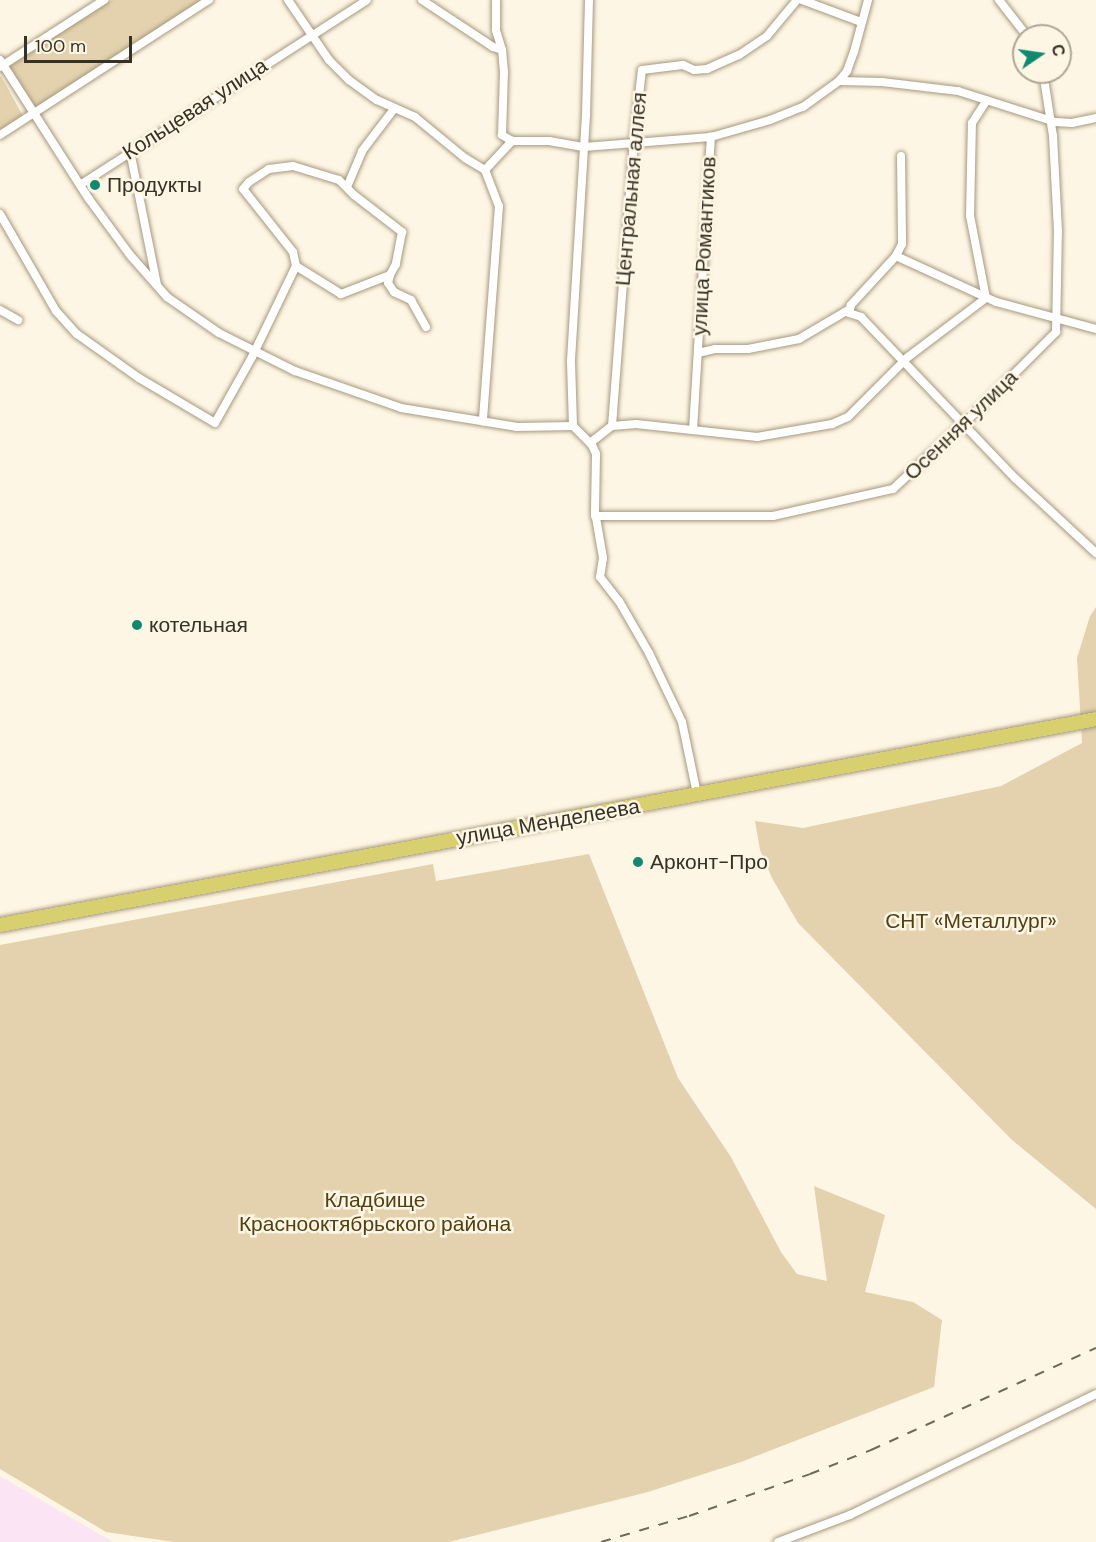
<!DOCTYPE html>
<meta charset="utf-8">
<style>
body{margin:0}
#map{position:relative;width:1096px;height:1542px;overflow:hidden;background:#fef6e4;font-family:"DM Sans",sans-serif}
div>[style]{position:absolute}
.industrial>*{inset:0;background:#fbe5f4}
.green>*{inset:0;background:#e4d2ae}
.roads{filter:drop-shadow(0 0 2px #a6997e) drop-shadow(0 0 2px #a6997e)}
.minor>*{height:8px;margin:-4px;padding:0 4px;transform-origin:4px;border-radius:4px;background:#fff}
.trunk>*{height:14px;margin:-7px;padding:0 7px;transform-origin:7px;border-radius:7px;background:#d8cf6e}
.rail>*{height:2px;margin-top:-1px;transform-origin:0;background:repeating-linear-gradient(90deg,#6e695c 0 10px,transparent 0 20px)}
.dots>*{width:16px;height:16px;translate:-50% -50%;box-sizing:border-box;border:3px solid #fef6e4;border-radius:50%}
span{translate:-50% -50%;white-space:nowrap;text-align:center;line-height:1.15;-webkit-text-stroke:5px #fef6e4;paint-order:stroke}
.street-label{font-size:21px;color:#363126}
.poi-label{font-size:21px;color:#363126}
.left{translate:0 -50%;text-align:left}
.park-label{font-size:21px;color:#523f12}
.north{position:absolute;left:1012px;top:24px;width:60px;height:60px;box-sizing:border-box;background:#fef6e4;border:2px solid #aea798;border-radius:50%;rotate:77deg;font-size:16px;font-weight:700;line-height:24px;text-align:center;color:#363126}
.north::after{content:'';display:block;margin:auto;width:21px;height:27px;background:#0e8b6e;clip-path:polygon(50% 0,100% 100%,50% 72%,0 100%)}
.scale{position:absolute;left:24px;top:36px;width:108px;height:27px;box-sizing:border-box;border:3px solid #363126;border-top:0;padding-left:8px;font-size:18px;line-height:21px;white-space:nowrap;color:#363126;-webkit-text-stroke:4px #fef6e4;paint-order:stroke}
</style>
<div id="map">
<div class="industrial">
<i style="clip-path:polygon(0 1476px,113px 1542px,0 1542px)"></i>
</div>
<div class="green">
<i style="clip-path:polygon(111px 0,203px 0,34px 109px,7px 67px)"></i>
<i style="clip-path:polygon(1px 76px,23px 116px,0 131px,0 77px)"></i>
<i style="clip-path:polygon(1096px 607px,1096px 1209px,1012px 1140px,798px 923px,772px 878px,760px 850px,755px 821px,803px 828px,1001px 786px,1082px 743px,1077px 658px,1090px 616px)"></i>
<i style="clip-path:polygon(589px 854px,678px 1078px,731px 1157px,781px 1252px,797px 1274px,827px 1281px,814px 1186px,885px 1215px,865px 1292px,913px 1302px,942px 1320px,934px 1387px,741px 1462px,648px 1492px,449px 1542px,174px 1542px,106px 1532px,0 1469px,0 945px,433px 864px,436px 881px)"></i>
</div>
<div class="roads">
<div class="minor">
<i style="left:288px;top:0;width:73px;rotate:55.7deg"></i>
<i style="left:329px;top:60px;width:28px;rotate:45deg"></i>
<i style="left:349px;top:80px;width:34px;rotate:36deg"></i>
<i style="left:377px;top:100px;width:42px;rotate:24.1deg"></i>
<i style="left:415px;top:117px;width:65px;rotate:39.4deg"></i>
<i style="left:465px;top:158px;width:23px;rotate:31deg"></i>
<i style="left:485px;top:170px;width:39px;rotate:69deg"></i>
<i style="left:499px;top:206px;width:216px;rotate:94.3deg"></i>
<i style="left:422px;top:0;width:85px;rotate:33.5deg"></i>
<i style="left:493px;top:47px;width:9px;rotate:18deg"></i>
<i style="left:589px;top:0;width:115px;rotate:91.5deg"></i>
<i style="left:586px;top:115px;width:247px;rotate:93.5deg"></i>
<i style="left:571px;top:362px;width:64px;rotate:88.2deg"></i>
<i style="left:573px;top:426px;width:27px;rotate:45deg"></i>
<i style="left:592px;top:445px;width:10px;rotate:66deg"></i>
<i style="left:596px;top:454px;width:58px;rotate:91deg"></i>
<i style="left:595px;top:512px;width:47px;rotate:80.1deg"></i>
<i style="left:603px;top:558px;width:19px;rotate:99deg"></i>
<i style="left:600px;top:577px;width:31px;rotate:52deg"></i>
<i style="left:619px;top:601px;width:60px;rotate:60deg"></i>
<i style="left:649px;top:653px;width:76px;rotate:64.4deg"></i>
<i style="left:682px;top:722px;width:74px;rotate:78.2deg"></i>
<i style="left:802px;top:0;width:63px;rotate:20.4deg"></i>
<i style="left:999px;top:0;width:46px;rotate:52.1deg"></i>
<i style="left:0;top:60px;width:165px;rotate:57.4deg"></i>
<i style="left:89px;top:199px;width:69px;rotate:53.8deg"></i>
<i style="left:130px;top:255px;width:56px;rotate:48.6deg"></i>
<i style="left:167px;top:297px;width:63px;rotate:34.7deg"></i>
<i style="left:219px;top:333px;width:85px;rotate:26.6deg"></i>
<i style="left:295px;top:371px;width:112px;rotate:19.2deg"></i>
<i style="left:401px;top:408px;width:118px;rotate:9.3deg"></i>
<i style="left:517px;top:427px;width:56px;rotate:-1deg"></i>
<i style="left:0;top:67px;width:124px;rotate:-32.8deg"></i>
<i style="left:839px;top:81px;width:43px;rotate:1.3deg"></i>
<i style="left:882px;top:82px;width:77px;rotate:6.8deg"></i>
<i style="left:958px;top:91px;width:102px;rotate:17.7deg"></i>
<i style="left:1055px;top:122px;width:17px;rotate:3deg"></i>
<i style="left:1072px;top:123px;width:25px;rotate:-12deg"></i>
<i style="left:0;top:135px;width:249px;rotate:-32.9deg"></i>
<i style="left:512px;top:141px;width:37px"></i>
<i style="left:549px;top:141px;width:36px;rotate:10deg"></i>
<i style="left:584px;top:147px;width:127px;rotate:-4.5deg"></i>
<i style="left:130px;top:151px;width:137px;rotate:78.6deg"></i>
<i style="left:901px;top:156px;width:88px;rotate:89.3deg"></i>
<i style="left:902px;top:244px;width:13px;rotate:117deg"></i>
<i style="left:896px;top:256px;width:67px;rotate:132.6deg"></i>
<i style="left:851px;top:305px;width:8px;rotate:104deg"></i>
<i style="left:849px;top:313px;width:13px;rotate:18deg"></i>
<i style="left:861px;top:317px;width:224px;rotate:46.3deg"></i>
<i style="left:1016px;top:479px;width:109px;rotate:42.8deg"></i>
<i style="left:293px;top:166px;width:48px;rotate:16.9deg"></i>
<i style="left:339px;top:180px;width:21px;rotate:45deg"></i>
<i style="left:354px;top:195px;width:61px;rotate:37.6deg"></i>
<i style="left:402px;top:232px;width:33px;rotate:101deg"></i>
<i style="left:396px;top:264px;width:13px;rotate:119deg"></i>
<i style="left:390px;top:275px;width:53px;rotate:158.8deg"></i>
<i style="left:341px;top:294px;width:53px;rotate:-148.1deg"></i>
<i style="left:296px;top:266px;width:14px;rotate:-102deg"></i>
<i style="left:293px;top:252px;width:80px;rotate:-128.4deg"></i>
<i style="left:243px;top:189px;width:9px;rotate:-49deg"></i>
<i style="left:249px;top:182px;width:24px;rotate:-33deg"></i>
<i style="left:269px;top:169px;width:24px;rotate:-7deg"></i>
<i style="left:485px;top:170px;width:40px;rotate:-47deg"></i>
<i style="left:512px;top:141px;width:12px;rotate:-149deg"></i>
<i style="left:502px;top:135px;width:63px;rotate:-88.2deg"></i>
<i style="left:504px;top:72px;width:22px;rotate:-95deg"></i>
<i style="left:502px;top:50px;width:21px;rotate:-107deg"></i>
<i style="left:496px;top:30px;width:30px;rotate:-90deg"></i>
<i style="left:80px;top:185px;width:341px;rotate:-32.8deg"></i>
<i style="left:347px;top:187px;width:39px;rotate:-67deg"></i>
<i style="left:362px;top:151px;width:53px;rotate:-52.7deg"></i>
<i style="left:0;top:214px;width:112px;rotate:60deg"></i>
<i style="left:56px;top:311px;width:31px;rotate:48deg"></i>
<i style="left:77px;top:334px;width:76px;rotate:35.4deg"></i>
<i style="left:139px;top:378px;width:88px;rotate:30.6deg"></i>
<i style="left:215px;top:423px;width:76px;rotate:-60.7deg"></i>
<i style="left:252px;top:357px;width:101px;rotate:-64.2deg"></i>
<i style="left:896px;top:256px;width:110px;rotate:24.7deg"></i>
<i style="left:996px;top:302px;width:104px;rotate:15.1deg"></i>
<i style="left:390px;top:275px;width:8px;rotate:104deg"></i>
<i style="left:388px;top:283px;width:11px;rotate:56deg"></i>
<i style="left:394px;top:292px;width:19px;rotate:25deg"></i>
<i style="left:411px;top:300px;width:31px;rotate:61deg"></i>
<i style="left:0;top:310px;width:21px;rotate:29deg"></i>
<i style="left:698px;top:353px;width:17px;rotate:-13deg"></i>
<i style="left:715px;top:349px;width:33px"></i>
<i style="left:748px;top:349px;width:52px;rotate:-11.1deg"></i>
<i style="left:799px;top:339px;width:59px;rotate:-30.5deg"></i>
<i style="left:612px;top:426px;width:24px;rotate:-5deg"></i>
<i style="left:636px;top:424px;width:122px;rotate:6.1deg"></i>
<i style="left:757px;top:437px;width:76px;rotate:-9.8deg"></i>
<i style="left:832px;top:424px;width:17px;rotate:-24deg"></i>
<i style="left:848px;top:417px;width:85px;rotate:-45deg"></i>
<i style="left:908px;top:357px;width:98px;rotate:-37.1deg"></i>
<i style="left:986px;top:298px;width:84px;rotate:-101deg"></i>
<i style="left:970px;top:216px;width:93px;rotate:-88.8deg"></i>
<i style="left:972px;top:123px;width:27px;rotate:-57deg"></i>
<i style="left:693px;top:430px;width:294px;rotate:-86.5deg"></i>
<i style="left:711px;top:137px;width:61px;rotate:-16.1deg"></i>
<i style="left:770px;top:120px;width:35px;rotate:-22deg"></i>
<i style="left:803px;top:107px;width:44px;rotate:-35.8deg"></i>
<i style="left:839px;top:81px;width:13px;rotate:-51deg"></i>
<i style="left:847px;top:71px;width:20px;rotate:-70deg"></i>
<i style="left:854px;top:52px;width:54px;rotate:-74.9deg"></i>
<i style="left:590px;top:443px;width:28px;rotate:-38deg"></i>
<i style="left:612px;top:426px;width:289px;rotate:-85.6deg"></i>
<i style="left:634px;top:138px;width:68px;rotate:-83.3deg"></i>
<i style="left:642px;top:70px;width:41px;rotate:-7deg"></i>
<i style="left:683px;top:65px;width:12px;rotate:24deg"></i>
<i style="left:694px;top:70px;width:13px;rotate:-4deg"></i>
<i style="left:707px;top:69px;width:35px;rotate:-24deg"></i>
<i style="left:739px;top:55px;width:34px;rotate:-34deg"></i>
<i style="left:767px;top:36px;width:47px;rotate:-50.2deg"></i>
<i style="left:595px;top:516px;width:178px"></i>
<i style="left:773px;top:516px;width:123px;rotate:-12.7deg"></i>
<i style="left:893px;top:489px;width:115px;rotate:-42.9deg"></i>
<i style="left:977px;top:411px;width:112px;rotate:-45deg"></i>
<i style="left:1056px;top:332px;width:101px;rotate:-88.9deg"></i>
<i style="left:1058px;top:231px;width:95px;rotate:-93deg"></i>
<i style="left:1053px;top:136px;width:65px;rotate:-98.9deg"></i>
<i style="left:778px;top:1542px;width:77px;rotate:-20.6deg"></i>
<i style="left:850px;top:1515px;width:274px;rotate:-26.2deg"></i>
</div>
<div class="trunk">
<i style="left:0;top:925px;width:1115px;rotate:-10.64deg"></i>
</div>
</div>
<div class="rail">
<i style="left:601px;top:1542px;width:92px;rotate:-16.5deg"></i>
<i style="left:689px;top:1516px;width:128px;rotate:-19.1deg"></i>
<i style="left:810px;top:1474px;width:66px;rotate:-21.5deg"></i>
<i style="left:871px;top:1450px;width:247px;rotate:-24.4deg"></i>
</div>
<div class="dots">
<i style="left:95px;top:185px;background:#0e8b6e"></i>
<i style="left:137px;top:625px;background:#0e8b6e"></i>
<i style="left:638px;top:862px;background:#0e8b6e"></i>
</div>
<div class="street-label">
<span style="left:195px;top:109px;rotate:-33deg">Кольцевая улица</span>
<span style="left:631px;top:189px;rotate:-85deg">Центральная аллея</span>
<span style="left:704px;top:246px;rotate:-87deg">улица Романтиков</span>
<span style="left:961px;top:425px;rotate:-44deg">Осенняя улица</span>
<span style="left:548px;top:822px;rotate:-10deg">улица Менделеева</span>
</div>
<div class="poi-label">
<span class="left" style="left:107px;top:185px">Продукты</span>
<span class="left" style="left:149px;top:625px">котельная</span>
<span class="left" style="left:650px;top:862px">Арконт-Про</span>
</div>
<div class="park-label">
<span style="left:971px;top:921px">СНТ «Металлург»</span>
<span style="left:375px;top:1212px">Кладбище<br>Краснооктябрьского района</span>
</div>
<div class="north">С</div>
<div class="scale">100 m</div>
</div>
